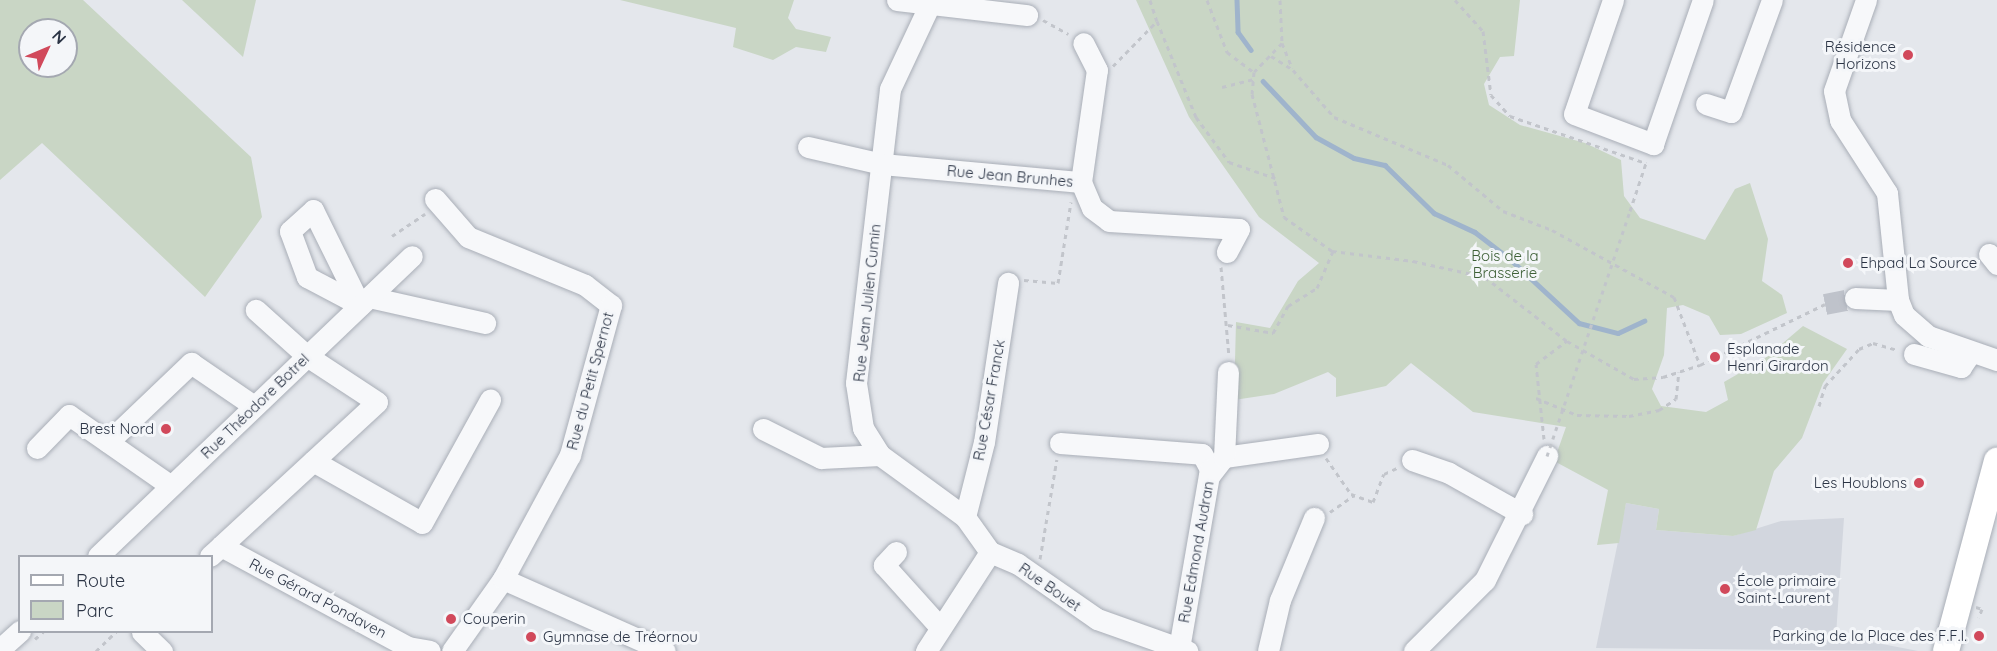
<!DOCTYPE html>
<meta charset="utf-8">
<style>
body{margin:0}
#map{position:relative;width:1997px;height:651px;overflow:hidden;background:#e4e7ec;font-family:Quicksand,sans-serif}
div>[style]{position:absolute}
.built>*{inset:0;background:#d2d6de}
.green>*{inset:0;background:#c9d6c5}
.stream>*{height:4.5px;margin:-2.25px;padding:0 2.25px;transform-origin:2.25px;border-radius:2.25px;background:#9fb4cc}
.minor-tunnel>*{height:21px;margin-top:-10.5px;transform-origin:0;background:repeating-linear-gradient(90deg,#bfc3cb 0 21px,transparent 0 31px)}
.path>*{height:3px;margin-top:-1.5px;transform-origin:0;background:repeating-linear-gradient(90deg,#c2c5cb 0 4.5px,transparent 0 9px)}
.roads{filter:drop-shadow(0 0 2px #a9aeb7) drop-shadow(0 0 2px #a9aeb7)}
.minor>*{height:21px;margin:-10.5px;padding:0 10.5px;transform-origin:10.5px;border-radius:10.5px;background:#f7f8fa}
.major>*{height:26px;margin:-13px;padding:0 13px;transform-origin:13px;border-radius:13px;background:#fff}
.path-bridge>*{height:3px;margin-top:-1.5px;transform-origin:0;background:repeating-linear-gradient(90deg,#c2c5cb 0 4.5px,transparent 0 9px)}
.dots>*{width:16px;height:16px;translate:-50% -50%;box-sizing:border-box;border:3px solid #f4f6f9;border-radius:50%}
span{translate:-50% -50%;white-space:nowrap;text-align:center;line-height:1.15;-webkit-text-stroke:6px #f4f6f9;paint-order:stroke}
.poi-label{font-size:15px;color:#2b3445}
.right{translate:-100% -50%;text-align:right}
.left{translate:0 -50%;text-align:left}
.street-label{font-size:15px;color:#2b3445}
.park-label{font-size:15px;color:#3f6138}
.legend{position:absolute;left:18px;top:555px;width:195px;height:78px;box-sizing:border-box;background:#f4f6f9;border:2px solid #a4a8b1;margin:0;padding:8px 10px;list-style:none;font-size:18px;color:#2b3445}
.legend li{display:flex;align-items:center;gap:12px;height:30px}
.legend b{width:30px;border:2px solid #a4a8b1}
.north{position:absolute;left:18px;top:18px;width:60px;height:60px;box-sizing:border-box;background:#f4f6f9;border:2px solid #a4a8b1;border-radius:50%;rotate:46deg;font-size:16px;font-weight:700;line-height:24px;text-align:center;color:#2b3445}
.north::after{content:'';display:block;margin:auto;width:21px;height:27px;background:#d1495b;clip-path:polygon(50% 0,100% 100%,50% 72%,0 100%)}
</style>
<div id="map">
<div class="built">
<i style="clip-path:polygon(1626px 503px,1659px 509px,1656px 530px,1733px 536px,1781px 521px,1844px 518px,1836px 635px,1918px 651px,1596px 648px)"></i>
</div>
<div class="green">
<i style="clip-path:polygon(evenodd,0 0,83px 0,251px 157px,262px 217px,205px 297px,42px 143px,0 180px,0 0,30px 30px,66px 30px,66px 66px,30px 66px,30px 30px)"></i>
<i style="clip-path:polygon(182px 0,256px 0,243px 57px)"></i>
<i style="clip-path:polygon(620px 0,794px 0,788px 18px,796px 29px,831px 37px,826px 52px,796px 47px,773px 60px,733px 47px,736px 28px)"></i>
<i style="clip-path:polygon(1136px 0,1520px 0,1514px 56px,1500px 57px,1484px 84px,1489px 105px,1520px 125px,1585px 143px,1621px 160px,1624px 196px,1640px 218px,1705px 240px,1735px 189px,1750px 183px,1768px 239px,1762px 281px,1782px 295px,1787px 313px,1741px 334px,1720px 335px,1709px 316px,1683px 305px,1667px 308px,1664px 355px,1652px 389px,1661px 406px,1706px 412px,1728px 400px,1724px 382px,1764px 359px,1803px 326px,1847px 349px,1823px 383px,1802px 438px,1774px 471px,1756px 530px,1733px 536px,1656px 530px,1659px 509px,1626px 503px,1619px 543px,1597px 545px,1608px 490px,1554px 461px,1566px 427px,1473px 412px,1411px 363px,1386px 386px,1336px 397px,1336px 378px,1328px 372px,1274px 394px,1234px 400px,1236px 322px,1270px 328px,1298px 281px,1319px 263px,1259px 217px,1189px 117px)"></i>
</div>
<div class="stream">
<i style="left:1237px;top:0;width:32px;rotate:88deg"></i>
<i style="left:1238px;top:32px;width:22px;rotate:54deg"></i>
<i style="left:1263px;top:81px;width:77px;rotate:46.6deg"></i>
<i style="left:1316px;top:137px;width:43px;rotate:28.9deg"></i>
<i style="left:1354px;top:158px;width:32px;rotate:13deg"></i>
<i style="left:1385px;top:165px;width:69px;rotate:44.4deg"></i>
<i style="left:1434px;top:213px;width:45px;rotate:24.9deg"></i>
<i style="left:1475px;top:232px;width:44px;rotate:37.6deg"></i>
<i style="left:1510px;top:259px;width:94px;rotate:42.8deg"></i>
<i style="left:1579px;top:323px;width:40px;rotate:14.4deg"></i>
<i style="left:1618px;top:333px;width:29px;rotate:-25deg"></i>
</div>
<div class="minor-tunnel">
<i style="left:1825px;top:304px;width:31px;rotate:-11deg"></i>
</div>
<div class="path">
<i style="left:1150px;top:0;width:22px;rotate:72deg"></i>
<i style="left:1207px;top:0;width:56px;rotate:69deg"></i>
<i style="left:1227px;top:52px;width:34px;rotate:37deg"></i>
<i style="left:1280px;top:0;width:43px;rotate:87.3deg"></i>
<i style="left:1282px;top:43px;width:27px;rotate:68deg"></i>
<i style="left:1455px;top:0;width:42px;rotate:47.9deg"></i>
<i style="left:1483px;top:31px;width:64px;rotate:82.9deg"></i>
<i style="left:1491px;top:95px;width:28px;rotate:48deg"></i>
<i style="left:1510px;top:116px;width:144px;rotate:19.1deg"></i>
<i style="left:1043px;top:20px;width:29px;rotate:29deg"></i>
<i style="left:1282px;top:43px;width:40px;rotate:134deg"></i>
<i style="left:1254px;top:72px;width:22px;rotate:95deg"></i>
<i style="left:1252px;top:94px;width:127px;rotate:75.4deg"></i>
<i style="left:1284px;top:217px;width:59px;rotate:35.3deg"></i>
<i style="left:1332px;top:251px;width:82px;rotate:7deg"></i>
<i style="left:1413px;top:261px;width:74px;rotate:12.5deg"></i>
<i style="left:1485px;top:277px;width:104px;rotate:38deg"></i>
<i style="left:1567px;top:341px;width:77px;rotate:29.6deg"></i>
<i style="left:1634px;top:379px;width:29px;rotate:-4deg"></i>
<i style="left:1663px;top:377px;width:39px;rotate:-18deg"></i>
<i style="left:1700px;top:365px;width:139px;rotate:-26deg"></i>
<i style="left:1271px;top:56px;width:26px;rotate:32deg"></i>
<i style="left:1293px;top:70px;width:62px;rotate:48.9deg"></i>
<i style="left:1334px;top:117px;width:124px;rotate:22.8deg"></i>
<i style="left:1448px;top:165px;width:72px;rotate:39.9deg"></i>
<i style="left:1503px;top:211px;width:53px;rotate:21.2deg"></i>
<i style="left:1552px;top:230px;width:139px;rotate:28.8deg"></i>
<i style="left:1674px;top:297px;width:73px;rotate:69.1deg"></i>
<i style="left:1113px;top:66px;width:63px;rotate:-45.6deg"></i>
<i style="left:1157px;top:21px;width:104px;rotate:67.9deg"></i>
<i style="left:1196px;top:117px;width:56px;rotate:53.7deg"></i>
<i style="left:1229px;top:162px;width:49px;rotate:19.2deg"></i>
<i style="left:1222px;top:87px;width:32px;rotate:-14deg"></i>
<i style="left:1630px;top:211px;width:51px;rotate:-71.6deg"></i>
<i style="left:392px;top:236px;width:40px;rotate:-34deg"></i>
<i style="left:1221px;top:267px;width:89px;rotate:84.9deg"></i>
<i style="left:1024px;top:280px;width:34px;rotate:5deg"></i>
<i style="left:1058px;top:283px;width:82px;rotate:-80.9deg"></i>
<i style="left:1228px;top:325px;width:46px;rotate:10.1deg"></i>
<i style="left:1273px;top:333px;width:31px;rotate:-61deg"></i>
<i style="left:1288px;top:306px;width:34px;rotate:-32deg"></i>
<i style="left:1317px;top:288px;width:40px;rotate:-66.6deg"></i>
<i style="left:1536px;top:398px;width:44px;rotate:22.5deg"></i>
<i style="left:1577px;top:415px;width:52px;rotate:1.1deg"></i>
<i style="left:1629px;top:416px;width:31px;rotate:-11deg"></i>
<i style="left:1659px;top:410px;width:20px;rotate:-33deg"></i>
<i style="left:1676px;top:399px;width:27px;rotate:-84deg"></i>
<i style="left:1819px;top:406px;width:21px;rotate:-73deg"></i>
<i style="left:1825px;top:386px;width:50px;rotate:-47.4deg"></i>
<i style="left:1859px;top:349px;width:15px;rotate:-23deg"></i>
<i style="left:1873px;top:343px;width:26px;rotate:16deg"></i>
<i style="left:1544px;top:439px;width:75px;rotate:-96.1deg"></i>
<i style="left:1536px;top:364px;width:39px;rotate:-37deg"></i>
<i style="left:1326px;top:458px;width:44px;rotate:55.2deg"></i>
<i style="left:1351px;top:494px;width:23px;rotate:20deg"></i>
<i style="left:1373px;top:502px;width:30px;rotate:-69deg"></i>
<i style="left:1384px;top:474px;width:17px;rotate:-25deg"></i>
<i style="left:1330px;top:512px;width:29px;rotate:-35deg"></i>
<i style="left:1040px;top:559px;width:101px;rotate:-80.4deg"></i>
<i style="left:1976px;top:607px;width:6px;rotate:18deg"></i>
<i style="left:1982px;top:609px;width:9px;rotate:111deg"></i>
<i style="left:35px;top:639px;width:11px;rotate:-41deg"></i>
<i style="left:96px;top:651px;width:28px;rotate:-44deg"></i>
</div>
<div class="roads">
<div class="minor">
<i style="left:897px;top:0;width:131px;rotate:6.6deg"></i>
<i style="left:1613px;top:0;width:120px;rotate:108.9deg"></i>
<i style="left:1574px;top:114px;width:85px;rotate:20.8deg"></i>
<i style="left:1653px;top:144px;width:152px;rotate:-70.9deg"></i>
<i style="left:1866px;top:0;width:96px;rotate:109.4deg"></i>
<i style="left:1834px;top:91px;width:30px;rotate:78deg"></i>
<i style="left:1840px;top:120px;width:87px;rotate:57.2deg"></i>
<i style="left:1887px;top:193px;width:108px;rotate:84.1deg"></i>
<i style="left:1898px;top:300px;width:16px;rotate:68deg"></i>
<i style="left:1904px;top:315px;width:32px;rotate:41deg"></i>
<i style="left:1928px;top:336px;width:73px;rotate:19.2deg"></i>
<i style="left:929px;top:6px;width:92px;rotate:115.2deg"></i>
<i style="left:890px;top:89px;width:296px;rotate:96.6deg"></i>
<i style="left:856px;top:383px;width:46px;rotate:81.2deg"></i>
<i style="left:863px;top:428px;width:32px;rotate:58deg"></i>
<i style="left:880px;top:455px;width:105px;rotate:36.1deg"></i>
<i style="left:965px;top:517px;width:43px;rotate:54.5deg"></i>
<i style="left:1706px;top:104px;width:26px;rotate:18deg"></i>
<i style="left:1731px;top:112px;width:119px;rotate:-69.9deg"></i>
<i style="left:808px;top:147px;width:76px;rotate:12.9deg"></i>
<i style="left:882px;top:164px;width:200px;rotate:5.2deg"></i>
<i style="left:1081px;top:182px;width:28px;rotate:67deg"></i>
<i style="left:1092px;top:208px;width:21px;rotate:37deg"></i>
<i style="left:1109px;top:221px;width:130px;rotate:3.5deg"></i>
<i style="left:1239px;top:229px;width:26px;rotate:118deg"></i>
<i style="left:1081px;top:182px;width:113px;rotate:-81.9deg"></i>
<i style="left:1097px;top:70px;width:30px;rotate:-117deg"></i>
<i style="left:435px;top:199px;width:50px;rotate:49deg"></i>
<i style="left:468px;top:237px;width:126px;rotate:22.3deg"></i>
<i style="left:585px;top:285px;width:33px;rotate:38deg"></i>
<i style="left:611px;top:305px;width:156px;rotate:105.3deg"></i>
<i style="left:570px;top:455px;width:141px;rotate:118.4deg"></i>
<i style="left:503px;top:579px;width:88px;rotate:125.3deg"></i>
<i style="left:313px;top:210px;width:106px;rotate:63.7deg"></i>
<i style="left:360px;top:305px;width:60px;rotate:-152.2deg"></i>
<i style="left:307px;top:277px;width:49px;rotate:-110.3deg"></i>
<i style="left:290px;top:231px;width:31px;rotate:-42deg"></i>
<i style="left:1989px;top:254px;width:13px;rotate:51deg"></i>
<i style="left:369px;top:297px;width:119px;rotate:12.6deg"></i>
<i style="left:1855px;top:298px;width:43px;rotate:2.7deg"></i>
<i style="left:1914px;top:354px;width:49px;rotate:15.5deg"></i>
<i style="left:1961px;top:367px;width:18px;rotate:-56deg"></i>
<i style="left:763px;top:429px;width:65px;rotate:26.6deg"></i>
<i style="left:821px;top:458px;width:59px;rotate:-2.9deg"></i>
<i style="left:108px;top:442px;width:115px;rotate:-43.6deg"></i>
<i style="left:191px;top:363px;width:76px;rotate:34.3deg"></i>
<i style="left:1060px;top:443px;width:142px;rotate:4.4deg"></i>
<i style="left:1202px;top:454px;width:17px;rotate:62deg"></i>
<i style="left:1210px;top:469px;width:183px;rotate:99.8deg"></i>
<i style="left:37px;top:448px;width:46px;rotate:-45.9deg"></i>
<i style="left:69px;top:415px;width:124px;rotate:34.8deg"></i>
<i style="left:1224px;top:457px;width:95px;rotate:-7.9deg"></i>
<i style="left:1412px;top:460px;width:39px;rotate:19deg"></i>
<i style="left:1449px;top:473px;width:84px;rotate:29.3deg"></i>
<i style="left:313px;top:461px;width:125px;rotate:29.6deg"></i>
<i style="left:422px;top:523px;width:141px;rotate:-61.1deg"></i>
<i style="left:1209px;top:476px;width:24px;rotate:-52deg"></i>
<i style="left:1224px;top:457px;width:85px;rotate:-87.3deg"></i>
<i style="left:965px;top:517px;width:77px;rotate:-75.8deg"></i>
<i style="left:984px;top:442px;width:161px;rotate:-81.4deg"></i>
<i style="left:221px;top:546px;width:212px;rotate:-42.7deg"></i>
<i style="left:377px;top:402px;width:84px;rotate:-146.7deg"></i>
<i style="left:307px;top:356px;width:69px;rotate:-138deg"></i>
<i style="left:896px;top:552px;width:18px;rotate:133deg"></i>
<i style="left:884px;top:565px;width:82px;rotate:48deg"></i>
<i style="left:98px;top:556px;width:434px;rotate:-43.7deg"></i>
<i style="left:210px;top:556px;width:15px;rotate:-42deg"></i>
<i style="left:221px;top:546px;width:213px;rotate:28.4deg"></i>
<i style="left:408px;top:647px;width:22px;rotate:10deg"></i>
<i style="left:503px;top:579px;width:177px;rotate:24deg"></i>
<i style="left:142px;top:632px;width:28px;rotate:44deg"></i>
<i style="left:0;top:649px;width:27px;rotate:-42deg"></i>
<i style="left:926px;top:651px;width:118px;rotate:-57.1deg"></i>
<i style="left:990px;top:552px;width:30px;rotate:23deg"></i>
<i style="left:1018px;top:564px;width:96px;rotate:34.8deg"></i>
<i style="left:1097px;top:619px;width:96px;rotate:19.6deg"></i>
<i style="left:1268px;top:651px;width:52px;rotate:-76.8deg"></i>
<i style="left:1280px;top:600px;width:89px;rotate:-67.5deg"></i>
<i style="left:1414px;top:651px;width:100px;rotate:-45deg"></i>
<i style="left:1485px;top:580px;width:139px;rotate:-63.4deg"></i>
</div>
<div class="major">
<i style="left:1946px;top:651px;width:197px;rotate:-75deg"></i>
</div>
</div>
<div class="path-bridge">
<i style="left:1547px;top:456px;width:259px;rotate:-71.3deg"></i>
</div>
<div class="dots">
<i style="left:1908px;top:55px;background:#d1495b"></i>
<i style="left:1848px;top:263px;background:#d1495b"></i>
<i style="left:1715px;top:357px;background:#d1495b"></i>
<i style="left:166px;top:429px;background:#d1495b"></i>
<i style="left:1919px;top:483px;background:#d1495b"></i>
<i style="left:1725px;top:589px;background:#d1495b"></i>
<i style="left:451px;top:619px;background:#d1495b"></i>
<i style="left:1979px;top:636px;background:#d1495b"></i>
<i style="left:531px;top:637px;background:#d1495b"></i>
</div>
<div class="poi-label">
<span class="right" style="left:1896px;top:55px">Résidence<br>Horizons</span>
<span class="left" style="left:1860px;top:263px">Ehpad La Source</span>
<span class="left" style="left:1727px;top:357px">Esplanade<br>Henri Girardon</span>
<span class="right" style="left:154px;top:429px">Brest Nord</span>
<span class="right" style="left:1907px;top:483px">Les Houblons</span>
<span class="left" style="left:1737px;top:589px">École primaire<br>Saint-Laurent</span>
<span class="left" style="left:463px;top:619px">Couperin</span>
<span class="right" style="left:1967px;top:636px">Parking de la Place des F.F.I.</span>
<span class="left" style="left:543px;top:637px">Gymnase de Tréornou</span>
</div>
<div class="street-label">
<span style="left:1010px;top:176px;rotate:5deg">Rue Jean Brunhes</span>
<span style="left:867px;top:303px;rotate:-84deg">Rue Jean Julien Cumin</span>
<span style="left:590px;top:381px;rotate:-75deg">Rue du Petit Spernot</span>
<span style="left:989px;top:400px;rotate:-80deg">Rue César Franck</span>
<span style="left:255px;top:406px;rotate:-44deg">Rue Théodore Botrel</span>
<span style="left:1196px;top:552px;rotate:-80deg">Rue Edmond Audran</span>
<span style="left:1050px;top:587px;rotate:35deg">Rue Bouet</span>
<span style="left:318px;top:598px;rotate:28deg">Rue Gérard Pondaven</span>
</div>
<div class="park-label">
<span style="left:1505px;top:264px">Bois de la<br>Brasserie</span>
</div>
<ul class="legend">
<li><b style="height:8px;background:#fff"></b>Route</li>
<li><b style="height:16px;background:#c9d6c5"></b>Parc</li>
</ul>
<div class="north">N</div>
</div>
